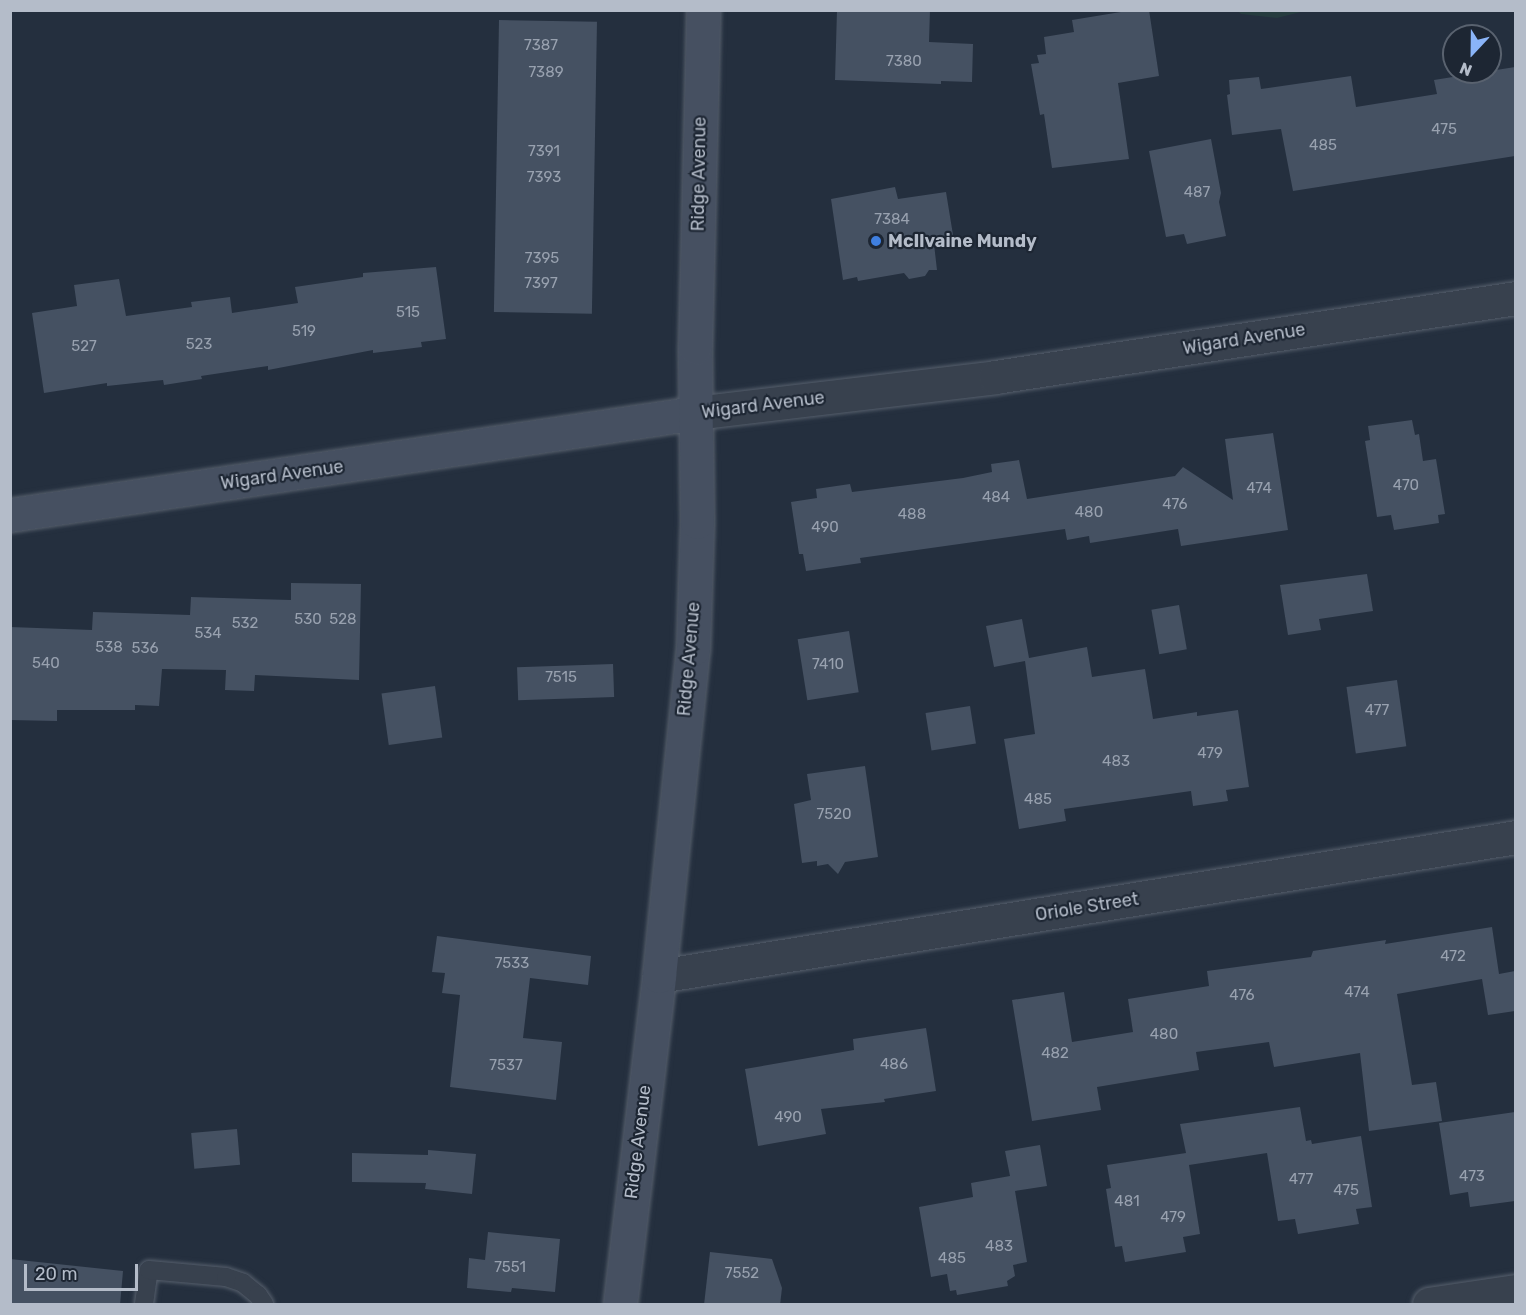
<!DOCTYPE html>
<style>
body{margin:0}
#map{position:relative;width:1526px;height:1315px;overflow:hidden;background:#242f3e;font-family:Rubik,sans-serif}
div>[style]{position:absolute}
.green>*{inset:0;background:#263c3f}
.building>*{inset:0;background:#455162;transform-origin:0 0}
.roads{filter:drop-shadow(0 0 2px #565f6c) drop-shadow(0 0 2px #565f6c)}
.lane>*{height:18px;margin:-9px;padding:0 9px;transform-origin:9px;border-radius:9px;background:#38414e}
.street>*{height:33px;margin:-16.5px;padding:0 16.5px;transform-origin:16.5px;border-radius:16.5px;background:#38414e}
.secondary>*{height:33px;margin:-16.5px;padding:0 16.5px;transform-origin:16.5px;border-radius:16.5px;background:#465061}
.dots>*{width:16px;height:16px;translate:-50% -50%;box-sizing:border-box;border:3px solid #1d2633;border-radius:50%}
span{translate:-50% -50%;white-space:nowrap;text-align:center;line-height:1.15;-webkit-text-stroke:4.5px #1d2633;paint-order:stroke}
.number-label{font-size:15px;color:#98a1af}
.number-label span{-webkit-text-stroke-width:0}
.street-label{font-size:18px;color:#b4bcc9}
.poi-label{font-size:18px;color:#b4bcc9;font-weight:700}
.left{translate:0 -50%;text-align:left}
.frame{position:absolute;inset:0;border:12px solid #b4bcc9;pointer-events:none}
.north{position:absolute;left:1442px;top:24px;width:60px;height:60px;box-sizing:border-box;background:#1d2633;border:2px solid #59626f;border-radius:50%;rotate:202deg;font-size:16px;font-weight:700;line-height:24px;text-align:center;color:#b4bcc9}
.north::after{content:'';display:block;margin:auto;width:21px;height:27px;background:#8ab4f8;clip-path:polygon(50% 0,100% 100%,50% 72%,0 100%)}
.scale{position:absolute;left:24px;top:1264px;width:114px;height:27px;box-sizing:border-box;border:3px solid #b4bcc9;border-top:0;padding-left:8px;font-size:18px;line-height:21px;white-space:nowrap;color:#b4bcc9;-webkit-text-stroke:4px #1d2633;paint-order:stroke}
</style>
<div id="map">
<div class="green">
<i style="clip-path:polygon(1238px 11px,1305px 11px,1277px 18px,1241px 14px)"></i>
</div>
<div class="building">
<i style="clip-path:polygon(837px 10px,930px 10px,929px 42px,973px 44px,972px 82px,941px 81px,941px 84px,835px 80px)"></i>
<i style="clip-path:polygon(1133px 10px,1149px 10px,1159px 76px,1118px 83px,1129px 159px,1052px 168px,1044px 114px,1040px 115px,1031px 64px,1039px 63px,1037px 55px,1046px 54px,1044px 37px,1074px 32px,1072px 20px)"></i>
<i style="left:499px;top:20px;width:98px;height:292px;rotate:1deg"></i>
<i style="clip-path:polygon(1515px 67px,1515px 156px,1293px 191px,1281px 129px,1232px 135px,1227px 95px,1230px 94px,1229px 80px,1259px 77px,1261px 89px,1351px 76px,1356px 107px,1437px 94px,1434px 80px)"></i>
<i style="clip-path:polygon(1211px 139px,1221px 193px,1219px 202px,1226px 236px,1187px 244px,1184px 234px,1166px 237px,1149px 151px)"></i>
<i style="clip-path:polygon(895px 187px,898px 199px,946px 192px,954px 241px,934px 244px,937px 270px,929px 270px,925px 276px,909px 279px,904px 273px,858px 281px,857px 277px,843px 280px,831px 199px)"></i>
<i style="clip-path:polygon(436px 267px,446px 339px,421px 342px,422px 347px,373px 353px,373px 350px,268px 370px,268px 366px,201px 376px,202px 379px,164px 385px,163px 380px,107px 386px,107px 383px,44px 393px,32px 313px,77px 306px,74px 285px,119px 279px,126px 316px,192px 307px,191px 302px,230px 297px,232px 313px,298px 303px,295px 287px,363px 277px,363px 273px)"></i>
<i style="clip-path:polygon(1412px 420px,1415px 435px,1419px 434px,1423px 461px,1436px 459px,1445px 514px,1438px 515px,1439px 523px,1394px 530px,1391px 515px,1377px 517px,1365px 441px,1370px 440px,1368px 426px)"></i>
<i style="clip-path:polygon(1273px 433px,1288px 530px,1181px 546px,1178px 529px,1090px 543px,1089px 536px,1067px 540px,1065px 529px,860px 558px,861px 563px,806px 571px,803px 554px,799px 554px,791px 502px,817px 498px,816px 489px,850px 484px,852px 492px,963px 478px,992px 472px,991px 464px,1019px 460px,1027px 499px,1175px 476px,1183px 467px,1233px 500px,1225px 439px)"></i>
<i style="clip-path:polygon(1367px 574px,1373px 611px,1319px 619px,1321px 630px,1288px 635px,1280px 585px)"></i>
<i style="clip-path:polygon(291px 583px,361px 584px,359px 680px,255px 675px,254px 691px,225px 690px,226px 670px,162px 669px,159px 706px,135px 705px,135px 710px,57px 710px,57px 721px,10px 720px,10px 627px,92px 630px,93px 612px,190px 615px,191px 597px,291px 600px)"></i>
<i style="left:1179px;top:605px;width:45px;height:28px;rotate:80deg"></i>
<i style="clip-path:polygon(1022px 619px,1029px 658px,1087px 647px,1092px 677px,1145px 669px,1153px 719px,1197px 712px,1197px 716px,1238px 710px,1249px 787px,1226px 790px,1228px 801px,1193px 806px,1191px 791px,1064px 809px,1066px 821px,1019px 829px,1004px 739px,1035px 734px,1025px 661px,994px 667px,986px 626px)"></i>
<i style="left:849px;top:631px;width:62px;height:52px;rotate:81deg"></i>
<i style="left:613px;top:664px;width:33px;height:96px;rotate:88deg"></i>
<i style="left:1397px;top:680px;width:67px;height:51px;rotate:82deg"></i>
<i style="left:435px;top:686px;width:52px;height:54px;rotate:82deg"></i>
<i style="left:970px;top:706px;width:38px;height:45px;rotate:81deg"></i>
<i style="clip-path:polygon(865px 766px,878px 857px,845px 862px,838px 874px,828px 864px,817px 866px,817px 861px,802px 863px,794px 804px,811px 800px,807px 774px)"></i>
<i style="clip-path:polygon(1492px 927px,1499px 974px,1515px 971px,1515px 1011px,1488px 1015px,1482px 979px,1397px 994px,1412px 1085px,1436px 1082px,1442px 1121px,1369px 1131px,1360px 1053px,1274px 1067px,1269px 1042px,1196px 1052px,1199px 1070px,1097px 1087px,1101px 1110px,1032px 1121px,1012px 1000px,1064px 992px,1072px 1042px,1133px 1032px,1128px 999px,1209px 986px,1207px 971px,1311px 957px,1313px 951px,1386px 940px,1385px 944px)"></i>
<i style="clip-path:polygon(437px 936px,591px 956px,588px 985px,530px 978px,523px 1038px,562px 1042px,556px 1100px,450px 1087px,460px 995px,442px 993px,445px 973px,432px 972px)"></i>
<i style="clip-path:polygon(926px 1028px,936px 1091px,884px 1099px,885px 1102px,821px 1109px,826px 1134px,758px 1146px,745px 1069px,854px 1050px,853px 1039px)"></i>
<i style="clip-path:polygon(1300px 1107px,1306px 1141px,1311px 1140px,1312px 1144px,1361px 1136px,1372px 1207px,1356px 1209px,1359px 1224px,1298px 1234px,1295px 1219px,1278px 1221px,1267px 1153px,1189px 1165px,1200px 1234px,1183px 1237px,1186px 1252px,1125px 1262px,1122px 1246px,1115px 1247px,1106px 1189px,1111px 1188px,1107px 1165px,1186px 1153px,1180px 1124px)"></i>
<i style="clip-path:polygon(1515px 1112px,1515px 1201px,1470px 1207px,1468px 1192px,1450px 1195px,1439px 1123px)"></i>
<i style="left:237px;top:1129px;width:36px;height:46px;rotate:85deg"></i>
<i style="clip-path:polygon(1040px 1145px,1047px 1186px,1015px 1191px,1027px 1262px,1013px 1265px,1015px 1276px,1007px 1281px,1008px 1286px,957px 1295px,956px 1290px,950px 1291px,947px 1274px,931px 1277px,919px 1207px,973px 1197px,971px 1183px,1010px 1176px,1005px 1151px)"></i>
<i style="clip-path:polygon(428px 1150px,476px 1154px,472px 1194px,425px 1189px,426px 1183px,352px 1182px,352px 1153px,428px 1155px)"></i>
<i style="clip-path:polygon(488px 1232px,560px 1239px,555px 1292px,512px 1288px,511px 1292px,467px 1288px,469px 1258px,485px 1260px)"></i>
<i style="clip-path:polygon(710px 1252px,772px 1259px,782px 1288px,780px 1305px,704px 1305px)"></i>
<i style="clip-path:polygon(10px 1259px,123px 1271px,120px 1305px,10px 1305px)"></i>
</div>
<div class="roads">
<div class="lane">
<i style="left:144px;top:1304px;width:34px;rotate:-82deg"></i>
<i style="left:149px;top:1270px;width:77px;rotate:5.2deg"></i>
<i style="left:226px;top:1277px;width:18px;rotate:19deg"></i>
<i style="left:243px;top:1283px;width:19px;rotate:39deg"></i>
<i style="left:258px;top:1295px;width:11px;rotate:56deg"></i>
</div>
<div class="street">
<i style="left:695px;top:413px;width:302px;rotate:-6.8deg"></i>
<i style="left:995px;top:377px;width:527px;rotate:-8.62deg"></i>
<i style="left:659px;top:976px;width:868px;rotate:-9.21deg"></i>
<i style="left:1429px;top:1304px;width:88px;rotate:-8.5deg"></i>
</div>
<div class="secondary">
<i style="left:10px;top:515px;width:693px;rotate:-8.47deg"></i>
<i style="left:620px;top:1304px;width:330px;rotate:-83.2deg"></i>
<i style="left:659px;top:976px;width:329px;rotate:-84.1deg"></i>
<i style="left:693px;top:649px;width:127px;rotate:-88.2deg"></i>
<i style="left:697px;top:522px;width:175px;rotate:-90.7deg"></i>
<i style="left:695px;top:347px;width:337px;rotate:-88.6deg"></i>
</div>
</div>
<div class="dots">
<i style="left:876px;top:241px;background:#3f7fe0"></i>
</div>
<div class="number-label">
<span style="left:541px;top:46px">7387</span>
<span style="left:904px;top:62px">7380</span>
<span style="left:546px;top:73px">7389</span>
<span style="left:1444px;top:130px">475</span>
<span style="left:1323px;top:146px">485</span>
<span style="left:544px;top:152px">7391</span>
<span style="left:544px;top:178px">7393</span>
<span style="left:1197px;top:193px">487</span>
<span style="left:892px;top:220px">7384</span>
<span style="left:542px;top:259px">7395</span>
<span style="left:541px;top:284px">7397</span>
<span style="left:408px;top:313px">515</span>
<span style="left:304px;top:332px">519</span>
<span style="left:199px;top:345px">523</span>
<span style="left:84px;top:347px">527</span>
<span style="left:1406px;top:486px">470</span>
<span style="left:1259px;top:489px">474</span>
<span style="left:996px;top:498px">484</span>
<span style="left:1175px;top:505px">476</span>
<span style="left:1089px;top:513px">480</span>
<span style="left:912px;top:515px">488</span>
<span style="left:825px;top:528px">490</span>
<span style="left:308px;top:620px">530</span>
<span style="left:343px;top:620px">528</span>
<span style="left:245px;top:624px">532</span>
<span style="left:208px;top:634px">534</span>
<span style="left:109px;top:648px">538</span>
<span style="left:145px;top:649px">536</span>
<span style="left:46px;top:664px">540</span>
<span style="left:828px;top:665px">7410</span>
<span style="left:561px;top:678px">7515</span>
<span style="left:1377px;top:711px">477</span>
<span style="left:1210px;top:754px">479</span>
<span style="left:1116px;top:762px">483</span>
<span style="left:1038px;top:800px">485</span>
<span style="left:834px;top:815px">7520</span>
<span style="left:1453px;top:957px">472</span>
<span style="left:512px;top:964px">7533</span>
<span style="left:1357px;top:993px">474</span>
<span style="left:1242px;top:996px">476</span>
<span style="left:1164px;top:1035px">480</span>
<span style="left:1055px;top:1054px">482</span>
<span style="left:894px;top:1065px">486</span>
<span style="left:506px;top:1066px">7537</span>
<span style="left:788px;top:1118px">490</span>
<span style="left:1472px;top:1177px">473</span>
<span style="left:1301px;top:1180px">477</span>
<span style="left:1346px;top:1191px">475</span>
<span style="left:1127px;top:1202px">481</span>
<span style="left:1173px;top:1218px">479</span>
<span style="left:999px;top:1247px">483</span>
<span style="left:952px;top:1259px">485</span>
<span style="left:510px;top:1268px">7551</span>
<span style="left:742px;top:1274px">7552</span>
</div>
<div class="street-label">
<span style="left:699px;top:174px;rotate:-89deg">Ridge Avenue</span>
<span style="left:1244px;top:339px;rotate:-9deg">Wigard Avenue</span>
<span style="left:763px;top:405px;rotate:-7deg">Wigard Avenue</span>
<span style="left:282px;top:475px;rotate:-8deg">Wigard Avenue</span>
<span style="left:689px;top:659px;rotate:-85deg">Ridge Avenue</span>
<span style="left:1087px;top:907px;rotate:-9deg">Oriole Street</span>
<span style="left:638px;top:1142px;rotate:-83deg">Ridge Avenue</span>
</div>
<div class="poi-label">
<span class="left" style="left:888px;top:241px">McIlvaine Mundy</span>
</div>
<div class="frame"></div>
<div class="north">N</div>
<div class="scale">20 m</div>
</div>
